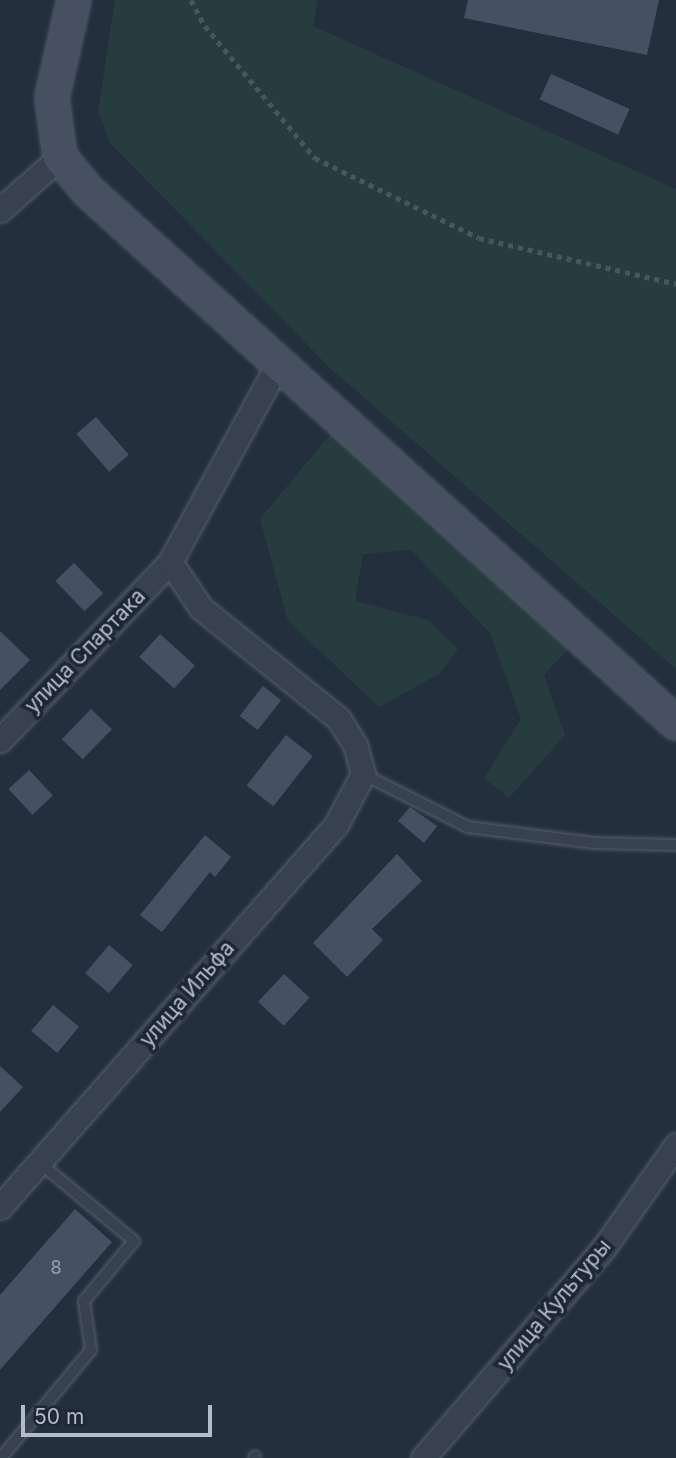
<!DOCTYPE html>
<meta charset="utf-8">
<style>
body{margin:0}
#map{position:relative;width:676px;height:1458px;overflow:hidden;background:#242f3e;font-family:Inter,sans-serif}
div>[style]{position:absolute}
.green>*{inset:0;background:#263c3f}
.building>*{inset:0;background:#455162;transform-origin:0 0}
.path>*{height:4.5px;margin-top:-2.25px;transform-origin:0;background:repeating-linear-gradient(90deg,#44595c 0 5px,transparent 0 10px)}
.roads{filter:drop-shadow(0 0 2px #565f6c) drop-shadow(0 0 2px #565f6c)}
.lane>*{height:10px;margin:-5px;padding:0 5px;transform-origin:5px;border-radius:5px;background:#38414e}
.street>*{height:23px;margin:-11.5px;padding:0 11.5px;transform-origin:11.5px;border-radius:11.5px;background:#38414e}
.secondary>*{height:32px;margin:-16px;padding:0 16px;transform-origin:16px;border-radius:16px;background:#465061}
span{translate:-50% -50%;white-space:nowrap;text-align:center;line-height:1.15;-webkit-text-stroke:7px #1d2633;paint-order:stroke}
.number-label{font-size:18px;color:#98a1af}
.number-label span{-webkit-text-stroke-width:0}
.street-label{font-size:21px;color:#b4bcc9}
.scale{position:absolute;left:21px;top:1405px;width:191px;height:32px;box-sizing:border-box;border:4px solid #b4bcc9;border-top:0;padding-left:9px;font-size:21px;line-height:24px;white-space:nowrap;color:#b4bcc9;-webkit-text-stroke:5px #1d2633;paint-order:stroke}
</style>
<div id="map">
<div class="green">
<i style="clip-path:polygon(115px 0,318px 0,313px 26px,676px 189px,676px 669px,330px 368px,110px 143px,98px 111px)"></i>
<i style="clip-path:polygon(333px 431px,570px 647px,544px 675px,565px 735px,509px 798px,484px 778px,521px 719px,490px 633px,411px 550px,363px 554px,355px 601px,428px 620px,458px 649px,439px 674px,379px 707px,288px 621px,260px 519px)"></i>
</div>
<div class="building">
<i style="clip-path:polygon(468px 0,659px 0,647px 55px,464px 18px)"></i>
<i style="left:551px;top:74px;width:86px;height:28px;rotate:24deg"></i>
<i style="left:96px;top:417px;width:50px;height:26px;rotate:49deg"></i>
<i style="left:74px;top:563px;width:42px;height:26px;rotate:46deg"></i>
<i style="clip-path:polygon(0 631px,30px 660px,0 690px)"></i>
<i style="left:160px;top:634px;width:47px;height:31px;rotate:42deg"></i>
<i style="left:263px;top:686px;width:23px;height:38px;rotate:38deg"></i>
<i style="left:91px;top:709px;width:29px;height:42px;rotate:44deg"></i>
<i style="left:286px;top:735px;width:34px;height:64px;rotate:38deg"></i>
<i style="left:29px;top:770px;width:35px;height:28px;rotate:47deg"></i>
<i style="clip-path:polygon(410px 807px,437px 826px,424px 843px,398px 821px)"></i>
<i style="clip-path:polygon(205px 835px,231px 857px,215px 877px,210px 872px,162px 932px,140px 915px)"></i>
<i style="clip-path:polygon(397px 854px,422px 881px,372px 929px,383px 940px,347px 977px,313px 943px)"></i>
<i style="left:109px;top:945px;width:31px;height:37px;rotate:40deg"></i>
<i style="left:284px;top:974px;width:35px;height:38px;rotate:43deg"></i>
<i style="left:53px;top:1005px;width:34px;height:34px;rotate:40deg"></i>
<i style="clip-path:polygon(0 1066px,23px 1087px,0 1112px)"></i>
<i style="clip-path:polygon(75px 1209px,112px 1242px,0 1370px,0 1295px)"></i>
</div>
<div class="path">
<i style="left:191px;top:0;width:30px;rotate:62deg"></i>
<i style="left:205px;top:26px;width:172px;rotate:50.2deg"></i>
<i style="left:315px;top:158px;width:182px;rotate:26deg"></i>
<i style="left:479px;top:238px;width:202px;rotate:13.1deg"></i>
</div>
<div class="roads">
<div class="lane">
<i style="left:363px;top:774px;width:118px;rotate:26.8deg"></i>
<i style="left:468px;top:827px;width:127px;rotate:7.2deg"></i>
<i style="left:594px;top:843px;width:82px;rotate:1.4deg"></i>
<i style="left:1px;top:1458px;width:141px;rotate:-50.2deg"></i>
<i style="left:91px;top:1350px;width:49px;rotate:-98.1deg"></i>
<i style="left:84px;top:1301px;width:78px;rotate:-50.2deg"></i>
<i style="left:134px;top:1241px;width:124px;rotate:-140.3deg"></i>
<i style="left:254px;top:1458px;width:2px;rotate:-63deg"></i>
</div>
<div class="street">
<i style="left:0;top:210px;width:80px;rotate:-41.5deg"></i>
<i style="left:0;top:740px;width:246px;rotate:-46.3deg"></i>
<i style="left:0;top:1207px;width:509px;rotate:-48.67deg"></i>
<i style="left:336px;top:825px;width:58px;rotate:-62.1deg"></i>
<i style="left:363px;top:774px;width:30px;rotate:-105deg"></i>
<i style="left:355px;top:745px;width:31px;rotate:-122deg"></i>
<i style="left:339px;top:719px;width:177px;rotate:-141.2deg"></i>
<i style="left:201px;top:608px;width:55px;rotate:-124deg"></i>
<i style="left:170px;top:562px;width:230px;rotate:-61.4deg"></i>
<i style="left:423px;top:1458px;width:276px;rotate:-49.3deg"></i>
<i style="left:603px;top:1249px;width:127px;rotate:-54.9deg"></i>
</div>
<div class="secondary">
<i style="left:74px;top:0;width:100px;rotate:102.7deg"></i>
<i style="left:52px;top:98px;width:60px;rotate:82.3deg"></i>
<i style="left:60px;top:157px;width:44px;rotate:50.5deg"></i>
<i style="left:88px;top:191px;width:793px;rotate:42.14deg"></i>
</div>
</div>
<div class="number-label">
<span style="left:56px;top:1268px">8</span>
</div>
<div class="street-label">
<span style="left:85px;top:651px;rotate:-46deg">улица Спартака</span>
<span style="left:187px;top:994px;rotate:-49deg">улица Ильфа</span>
<span style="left:554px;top:1305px;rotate:-50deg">улица Культуры</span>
</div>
<div class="scale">50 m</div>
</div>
